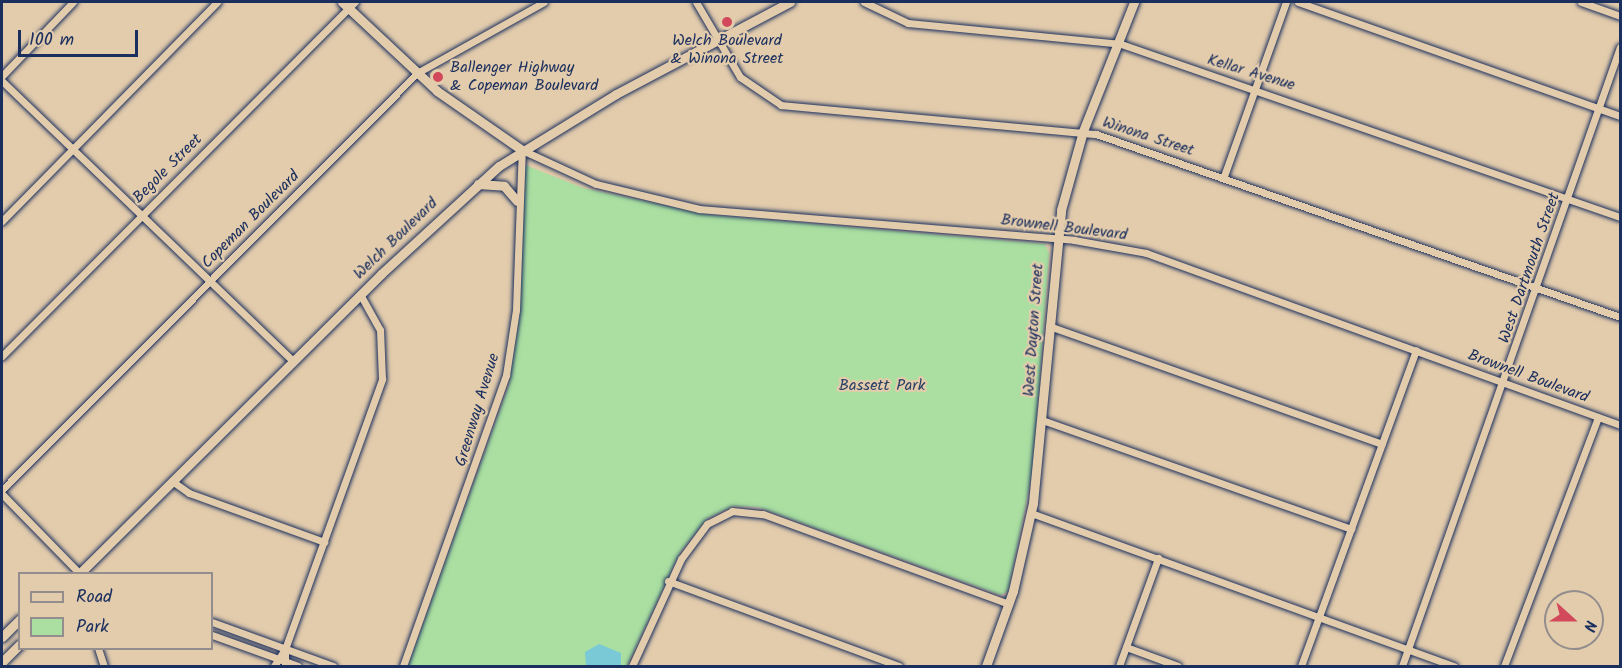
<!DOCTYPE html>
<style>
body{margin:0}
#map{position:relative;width:1622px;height:668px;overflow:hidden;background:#e3ccac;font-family:Kalam,sans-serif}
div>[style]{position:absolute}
.green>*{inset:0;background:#aadfa1}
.water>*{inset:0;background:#7ac9d7}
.roads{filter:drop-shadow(0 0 2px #1b2f5e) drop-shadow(0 0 2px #1b2f5e)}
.street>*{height:7px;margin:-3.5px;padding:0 3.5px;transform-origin:3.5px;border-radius:3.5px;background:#e3ccac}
.secondary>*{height:9px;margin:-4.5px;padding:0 4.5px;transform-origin:4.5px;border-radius:4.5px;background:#e3ccac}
.dots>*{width:16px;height:16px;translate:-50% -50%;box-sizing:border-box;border:3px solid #e3ccac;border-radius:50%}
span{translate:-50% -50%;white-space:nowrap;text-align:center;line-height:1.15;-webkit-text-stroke:4.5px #e3ccac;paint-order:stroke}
.poi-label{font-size:16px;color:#1b2f5e}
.left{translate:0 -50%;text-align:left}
.street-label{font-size:16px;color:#1b2f5e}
.park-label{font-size:16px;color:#294165}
.frame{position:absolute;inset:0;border:3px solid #1b2f5e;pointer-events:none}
.legend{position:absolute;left:18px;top:572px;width:195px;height:78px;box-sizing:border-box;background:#e3ccac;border:2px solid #938d8d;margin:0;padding:8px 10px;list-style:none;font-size:18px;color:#1b2f5e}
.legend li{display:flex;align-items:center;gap:12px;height:30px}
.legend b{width:30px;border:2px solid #938d8d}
.north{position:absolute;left:1544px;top:590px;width:60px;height:60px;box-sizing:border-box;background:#e3ccac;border:2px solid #938d8d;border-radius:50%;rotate:111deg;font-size:16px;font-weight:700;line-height:24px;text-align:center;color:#1b2f5e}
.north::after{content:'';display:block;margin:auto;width:21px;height:27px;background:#d1495b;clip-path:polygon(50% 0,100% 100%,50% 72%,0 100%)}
.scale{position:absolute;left:18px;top:30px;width:120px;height:27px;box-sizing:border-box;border:3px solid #1b2f5e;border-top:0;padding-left:8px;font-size:18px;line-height:21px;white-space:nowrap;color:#1b2f5e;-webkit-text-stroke:4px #e3ccac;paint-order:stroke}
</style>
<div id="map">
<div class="green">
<i style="clip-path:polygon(525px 165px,583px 188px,709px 215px,1045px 244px,1049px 254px,1033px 468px,1008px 591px,1001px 595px,758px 507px,733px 506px,708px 518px,680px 552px,627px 666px,408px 666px,509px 385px,520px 314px)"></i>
</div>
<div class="water">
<i style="clip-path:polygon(599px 644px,621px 653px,621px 666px,586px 666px,585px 652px)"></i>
</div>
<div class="roads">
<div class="street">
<i style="left:696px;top:2px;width:87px;rotate:59.6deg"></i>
<i style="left:740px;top:77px;width:50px;rotate:34.3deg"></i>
<i style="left:781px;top:105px;width:316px;rotate:5.3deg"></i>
<i style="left:1096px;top:134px;width:555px;rotate:19.25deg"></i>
<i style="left:864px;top:2px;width:49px;rotate:25.5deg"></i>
<i style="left:908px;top:23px;width:214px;rotate:5.6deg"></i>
<i style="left:1121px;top:44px;width:528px;rotate:19.12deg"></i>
<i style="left:1298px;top:2px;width:342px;rotate:19.5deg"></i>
<i style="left:1581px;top:2px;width:41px;rotate:19.7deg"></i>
<i style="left:2px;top:76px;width:103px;rotate:-46.2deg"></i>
<i style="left:2px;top:81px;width:404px;rotate:43.9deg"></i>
<i style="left:1224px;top:176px;width:185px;rotate:-70.4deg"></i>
<i style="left:2px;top:221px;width:307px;rotate:-45.5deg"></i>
<i style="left:1049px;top:326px;width:353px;rotate:19.5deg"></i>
<i style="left:2px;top:356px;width:500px;rotate:-45.1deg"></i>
<i style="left:1042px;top:420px;width:328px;rotate:19.4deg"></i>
<i style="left:172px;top:481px;width:21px;rotate:35deg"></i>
<i style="left:189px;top:493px;width:144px;rotate:19.9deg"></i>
<i style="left:2px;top:490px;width:588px;rotate:-45.14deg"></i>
<i style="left:417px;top:73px;width:145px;rotate:-29.2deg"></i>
<i style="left:2px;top:494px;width:112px;rotate:45.7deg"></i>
<i style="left:1031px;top:513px;width:450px;rotate:19.9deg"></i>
<i style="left:668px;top:581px;width:246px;rotate:20.2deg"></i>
<i style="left:212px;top:622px;width:129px;rotate:20deg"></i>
<i style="left:212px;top:635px;width:91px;rotate:19.8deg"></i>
<i style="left:1126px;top:647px;width:55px;rotate:20.1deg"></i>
<i style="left:98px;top:648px;width:19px;rotate:72deg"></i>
<i style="left:274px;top:666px;width:20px;rotate:-57deg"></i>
<i style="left:285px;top:666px;width:17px;rotate:-90deg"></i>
<i style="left:285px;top:649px;width:287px;rotate:-70.2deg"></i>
<i style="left:382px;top:379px;width:49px;rotate:-92.3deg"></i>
<i style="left:380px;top:330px;width:41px;rotate:-119.1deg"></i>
<i style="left:403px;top:666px;width:309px;rotate:-70.5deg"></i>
<i style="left:506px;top:375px;width:66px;rotate:-81.3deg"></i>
<i style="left:516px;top:310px;width:160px;rotate:-87.9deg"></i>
<i style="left:522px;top:150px;width:81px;rotate:24.7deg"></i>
<i style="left:596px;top:184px;width:106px;rotate:13.6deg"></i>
<i style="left:699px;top:209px;width:376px;rotate:4.7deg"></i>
<i style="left:1074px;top:240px;width:73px;rotate:10.2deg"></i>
<i style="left:1146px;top:253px;width:504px;rotate:19.94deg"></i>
<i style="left:632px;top:666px;width:118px;rotate:-65.4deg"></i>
<i style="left:681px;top:559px;width:44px;rotate:-53.4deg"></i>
<i style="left:707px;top:524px;width:28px;rotate:-27deg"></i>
<i style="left:732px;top:511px;width:31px;rotate:6deg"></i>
<i style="left:763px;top:514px;width:262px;rotate:20.1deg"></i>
<i style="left:1119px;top:666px;width:115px;rotate:-70.1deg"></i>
<i style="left:1301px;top:666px;width:336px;rotate:-70deg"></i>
<i style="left:1402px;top:666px;width:656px;rotate:-70.6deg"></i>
<i style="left:1504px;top:666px;width:266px;rotate:-69.3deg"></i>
</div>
<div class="secondary">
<i style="left:342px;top:2px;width:130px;rotate:43.1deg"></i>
<i style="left:437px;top:91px;width:103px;rotate:34.8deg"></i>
<i style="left:478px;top:184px;width:26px;rotate:4deg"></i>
<i style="left:504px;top:186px;width:20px;rotate:49deg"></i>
<i style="left:79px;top:574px;width:426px;rotate:-44.8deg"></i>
<i style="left:381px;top:274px;width:160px;rotate:-42.5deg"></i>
<i style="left:499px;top:166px;width:137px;rotate:-31.6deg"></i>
<i style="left:616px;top:94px;width:197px;rotate:-27.9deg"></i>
<i style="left:2px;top:637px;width:25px;rotate:-45deg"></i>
<i style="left:2px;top:662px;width:25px;rotate:-45deg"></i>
<i style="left:986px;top:666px;width:80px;rotate:-70.2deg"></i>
<i style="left:1013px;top:591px;width:90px;rotate:-77.2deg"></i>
<i style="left:1033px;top:503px;width:294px;rotate:-84.5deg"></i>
<i style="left:1061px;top:210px;width:82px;rotate:-74.4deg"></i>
<i style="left:1083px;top:131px;width:139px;rotate:-68.4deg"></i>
</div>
</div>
<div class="dots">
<i style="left:727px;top:22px;background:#d1495b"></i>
<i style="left:438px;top:77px;background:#d1495b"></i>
</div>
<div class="poi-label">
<span style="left:727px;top:50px">Welch Boulevard<br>&amp; Winona Street</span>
<span class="left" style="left:450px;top:77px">Ballenger Highway<br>&amp; Copeman Boulevard</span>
</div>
<div class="street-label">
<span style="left:1251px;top:73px;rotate:17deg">Kellar Avenue</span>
<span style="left:1148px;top:137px;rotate:18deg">Winona Street</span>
<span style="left:168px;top:169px;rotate:-45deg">Begole Street</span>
<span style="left:251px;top:220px;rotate:-45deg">Copeman Boulevard</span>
<span style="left:1064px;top:228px;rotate:7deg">Brownell Boulevard</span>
<span style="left:396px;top:239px;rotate:-44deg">Welch Boulevard</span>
<span style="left:1530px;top:268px;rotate:-71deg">West Dartmouth Street</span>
<span style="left:1034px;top:330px;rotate:-86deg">West Dayton Street</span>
<span style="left:1528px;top:377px;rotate:20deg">Brownell Boulevard</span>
<span style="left:478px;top:410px;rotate:-73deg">Greenway Avenue</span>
</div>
<div class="park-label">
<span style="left:882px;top:386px">Bassett Park</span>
</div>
<div class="frame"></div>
<ul class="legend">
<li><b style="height:8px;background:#e3ccac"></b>Road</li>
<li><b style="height:16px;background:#aadfa1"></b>Park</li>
</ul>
<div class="north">N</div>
<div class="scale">100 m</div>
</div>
